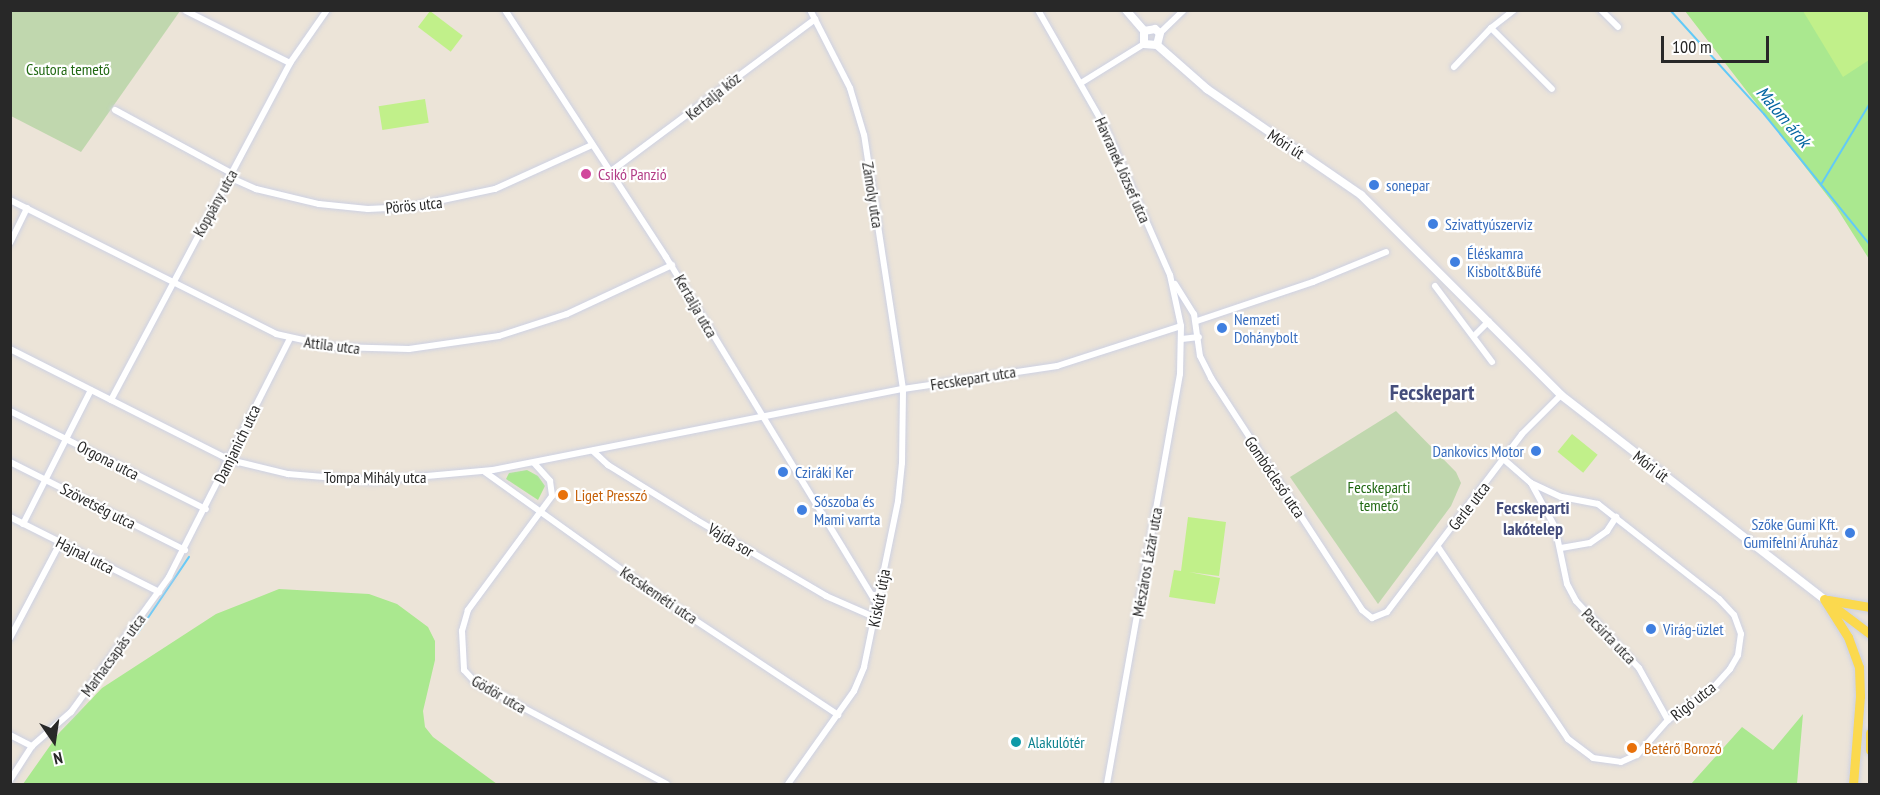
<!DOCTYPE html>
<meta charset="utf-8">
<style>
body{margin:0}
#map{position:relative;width:1880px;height:795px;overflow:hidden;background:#ece4d8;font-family:"PT Sans Narrow",sans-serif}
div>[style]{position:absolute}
.green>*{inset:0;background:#aae88f}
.cemetery>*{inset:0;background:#c0d7ae}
.pitch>*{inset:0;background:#c1f08a;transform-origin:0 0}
.stream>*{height:2px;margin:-1px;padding:0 1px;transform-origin:1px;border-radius:1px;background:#62caf8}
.roads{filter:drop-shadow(0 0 2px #cdd1e3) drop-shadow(0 0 2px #cdd1e3)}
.street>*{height:6px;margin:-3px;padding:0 3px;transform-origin:3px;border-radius:3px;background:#fff}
.secondary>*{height:8px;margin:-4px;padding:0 4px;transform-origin:4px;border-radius:4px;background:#fff}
.primary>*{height:9px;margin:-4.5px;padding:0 4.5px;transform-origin:4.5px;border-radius:4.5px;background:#fbd94e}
.dots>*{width:16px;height:16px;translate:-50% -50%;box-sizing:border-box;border:3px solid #fff;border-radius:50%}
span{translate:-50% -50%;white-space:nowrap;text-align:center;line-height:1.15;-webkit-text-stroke:4.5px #fff;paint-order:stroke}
.park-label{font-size:16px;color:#226914}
.street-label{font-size:16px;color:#282828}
.hotel-label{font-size:16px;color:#b23c85}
.left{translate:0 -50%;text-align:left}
.shop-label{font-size:16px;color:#366cbe}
.right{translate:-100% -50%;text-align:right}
.food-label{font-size:16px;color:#c56008}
.culture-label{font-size:16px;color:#0d838f}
.water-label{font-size:18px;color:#0365a1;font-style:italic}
.neighbourhood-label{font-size:18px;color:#454d7c;font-weight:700}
.district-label{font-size:22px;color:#454d7c;font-weight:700}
.frame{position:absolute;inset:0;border:12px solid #282828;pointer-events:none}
.north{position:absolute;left:24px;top:711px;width:60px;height:60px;-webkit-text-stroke:4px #fff;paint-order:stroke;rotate:167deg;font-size:16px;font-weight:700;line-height:24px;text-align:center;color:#282828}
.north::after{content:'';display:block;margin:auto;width:21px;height:27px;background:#282828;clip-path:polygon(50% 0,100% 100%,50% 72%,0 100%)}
.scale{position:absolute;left:1661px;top:36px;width:108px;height:27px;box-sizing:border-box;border:3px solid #282828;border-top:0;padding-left:8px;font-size:18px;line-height:21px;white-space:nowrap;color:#282828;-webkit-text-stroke:4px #fff;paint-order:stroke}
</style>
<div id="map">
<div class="green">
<i style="clip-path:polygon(1685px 11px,1869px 11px,1869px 259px,1836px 207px)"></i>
<i style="clip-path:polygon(527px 470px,538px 476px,545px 486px,538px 500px,506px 479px,509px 473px)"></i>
<i style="clip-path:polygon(279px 589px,369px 594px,397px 604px,428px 627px,435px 641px,435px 660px,423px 711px,425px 727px,433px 737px,497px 784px,23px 784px,59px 733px,102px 688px,216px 614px)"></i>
<i style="clip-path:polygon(1803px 714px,1797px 784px,1691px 784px,1742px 727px,1773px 750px)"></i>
</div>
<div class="cemetery">
<i style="clip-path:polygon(10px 11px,11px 10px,180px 11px,81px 152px,11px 116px)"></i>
<i style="clip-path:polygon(1396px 411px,1456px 472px,1461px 483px,1451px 506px,1378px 604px,1290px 477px)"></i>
</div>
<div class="pitch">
<i style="left:430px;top:11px;width:41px;height:20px;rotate:37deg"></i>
<i style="clip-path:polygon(1803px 11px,1868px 11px,1869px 60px,1843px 77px)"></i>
<i style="left:425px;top:99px;width:24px;height:47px;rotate:81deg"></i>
<i style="left:1572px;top:434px;width:33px;height:23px;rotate:39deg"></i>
<i style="clip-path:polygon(1188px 517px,1226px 522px,1219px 576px,1189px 572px,1220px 578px,1215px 604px,1169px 597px,1174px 570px,1181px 571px)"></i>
</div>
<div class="stream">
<i style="left:1670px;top:10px;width:140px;rotate:47.9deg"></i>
<i style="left:1764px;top:114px;width:169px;rotate:51deg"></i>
<i style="left:1822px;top:183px;width:93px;rotate:-59deg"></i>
<i style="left:137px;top:634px;width:93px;rotate:-56deg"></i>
</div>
<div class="roads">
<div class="street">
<i style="left:505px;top:10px;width:295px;rotate:56.9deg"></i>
<i style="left:666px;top:257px;width:408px;rotate:58.7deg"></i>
<i style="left:1038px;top:10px;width:135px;rotate:60.2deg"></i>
<i style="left:1105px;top:127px;width:162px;rotate:66.3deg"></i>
<i style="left:1170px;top:275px;width:52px;rotate:77.8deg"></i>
<i style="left:1181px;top:326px;width:48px;rotate:91.2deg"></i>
<i style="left:1180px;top:374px;width:416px;rotate:100.1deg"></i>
<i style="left:1601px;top:10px;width:24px;rotate:45deg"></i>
<i style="left:186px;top:11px;width:116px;rotate:26.6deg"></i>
<i style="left:1491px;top:28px;width:86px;rotate:45deg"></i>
<i style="left:1160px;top:33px;width:33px;rotate:-44deg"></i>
<i style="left:1454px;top:67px;width:54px;rotate:-46.5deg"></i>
<i style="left:1491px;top:28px;width:29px;rotate:-38deg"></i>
<i style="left:1081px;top:83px;width:74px;rotate:-31.8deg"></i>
<i style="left:115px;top:110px;width:132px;rotate:28.5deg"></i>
<i style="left:610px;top:172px;width:256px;rotate:-36.7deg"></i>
<i style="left:229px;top:177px;width:30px;rotate:24deg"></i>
<i style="left:256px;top:189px;width:65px;rotate:13.4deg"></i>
<i style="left:319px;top:204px;width:49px;rotate:5.8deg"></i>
<i style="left:368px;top:209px;width:42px;rotate:-2.7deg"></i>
<i style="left:410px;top:207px;width:87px;rotate:-12deg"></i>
<i style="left:495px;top:189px;width:107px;rotate:-24.4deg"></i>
<i style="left:10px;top:200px;width:298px;rotate:26.7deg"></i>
<i style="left:276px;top:334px;width:60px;rotate:12.4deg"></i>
<i style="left:335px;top:347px;width:74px;rotate:1.5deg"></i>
<i style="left:409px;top:349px;width:91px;rotate:-8.2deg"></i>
<i style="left:499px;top:336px;width:71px;rotate:-17.9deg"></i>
<i style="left:567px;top:314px;width:116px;rotate:-25deg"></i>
<i style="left:10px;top:243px;width:39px;rotate:-64deg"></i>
<i style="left:1175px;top:284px;width:36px;rotate:58deg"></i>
<i style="left:1194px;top:314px;width:42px;rotate:81.9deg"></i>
<i style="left:1200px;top:356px;width:25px;rotate:63deg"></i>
<i style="left:1211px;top:378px;width:277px;rotate:56.9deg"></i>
<i style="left:1362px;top:610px;width:13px;rotate:39deg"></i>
<i style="left:1372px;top:618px;width:16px;rotate:-22deg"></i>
<i style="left:1387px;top:612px;width:223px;rotate:-52.8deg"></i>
<i style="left:1522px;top:434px;width:55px;rotate:-45deg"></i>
<i style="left:1435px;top:286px;width:95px;rotate:53.1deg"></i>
<i style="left:1197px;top:321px;width:122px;rotate:-18.6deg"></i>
<i style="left:1313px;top:282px;width:79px;rotate:-22.3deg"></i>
<i style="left:1474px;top:336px;width:21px;rotate:-45deg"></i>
<i style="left:1182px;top:339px;width:17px;rotate:-7deg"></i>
<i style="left:10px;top:349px;width:246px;rotate:26.8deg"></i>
<i style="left:230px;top:460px;width:60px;rotate:13.6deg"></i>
<i style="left:288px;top:474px;width:84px;rotate:4.8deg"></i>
<i style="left:372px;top:481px;width:121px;rotate:-5.2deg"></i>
<i style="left:493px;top:470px;width:418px;rotate:-11.2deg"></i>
<i style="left:903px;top:389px;width:156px;rotate:-8.5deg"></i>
<i style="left:1057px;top:366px;width:130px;rotate:-17.9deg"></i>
<i style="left:111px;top:400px;width:382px;rotate:-62deg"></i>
<i style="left:290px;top:63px;width:65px;rotate:-55.1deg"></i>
<i style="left:10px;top:411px;width:219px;rotate:26.6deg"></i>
<i style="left:593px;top:451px;width:21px;rotate:43deg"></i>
<i style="left:608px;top:465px;width:102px;rotate:31.8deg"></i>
<i style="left:695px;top:519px;width:152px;rotate:30.4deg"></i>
<i style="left:826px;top:596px;width:55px;rotate:23.7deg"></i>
<i style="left:10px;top:462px;width:196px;rotate:26.7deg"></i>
<i style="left:534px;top:463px;width:24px;rotate:48deg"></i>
<i style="left:550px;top:481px;width:15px;rotate:82deg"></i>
<i style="left:552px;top:496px;width:142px;rotate:126.4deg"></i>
<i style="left:468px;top:610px;width:22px;rotate:106deg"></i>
<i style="left:462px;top:631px;width:39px;rotate:87deg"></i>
<i style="left:464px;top:670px;width:16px;rotate:47deg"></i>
<i style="left:475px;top:682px;width:217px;rotate:28deg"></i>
<i style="left:485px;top:472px;width:208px;rotate:35.6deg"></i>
<i style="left:654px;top:593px;width:221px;rotate:33.5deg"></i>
<i style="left:1531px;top:483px;width:50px;rotate:61.4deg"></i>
<i style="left:1555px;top:527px;width:58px;rotate:78.1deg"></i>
<i style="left:1567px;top:584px;width:19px;rotate:62deg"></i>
<i style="left:1576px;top:601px;width:92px;rotate:46.8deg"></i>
<i style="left:1639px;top:668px;width:60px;rotate:60.9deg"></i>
<i style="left:10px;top:517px;width:167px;rotate:26.7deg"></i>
<i style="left:23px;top:524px;width:150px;rotate:-63.1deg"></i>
<i style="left:1438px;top:547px;width:232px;rotate:55.9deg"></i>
<i style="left:1568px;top:739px;width:31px;rotate:37deg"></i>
<i style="left:1593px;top:758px;width:28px;rotate:8deg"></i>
<i style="left:1621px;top:762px;width:17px;rotate:-24deg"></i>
<i style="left:1637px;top:755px;width:47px;rotate:-48.5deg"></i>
<i style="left:1668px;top:720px;width:54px;rotate:-35.2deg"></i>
<i style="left:1712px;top:689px;width:27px;rotate:-48deg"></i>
<i style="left:1730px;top:669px;width:16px;rotate:-60deg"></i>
<i style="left:1738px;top:655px;width:21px;rotate:-82deg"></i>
<i style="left:1741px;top:634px;width:20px;rotate:-110deg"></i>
<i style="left:1734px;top:615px;width:22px;rotate:-133deg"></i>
<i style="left:1719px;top:599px;width:154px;rotate:-141.9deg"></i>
<i style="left:1598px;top:504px;width:38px;rotate:-169deg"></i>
<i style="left:1561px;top:497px;width:33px;rotate:-155deg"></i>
<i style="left:1531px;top:483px;width:35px;rotate:-139deg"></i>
<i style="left:1561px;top:548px;width:29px;rotate:-10deg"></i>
<i style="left:1590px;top:543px;width:21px;rotate:-35deg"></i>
<i style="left:1607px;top:531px;width:17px;rotate:-57deg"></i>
<i style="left:10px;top:638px;width:107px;rotate:-62.2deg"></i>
<i style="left:10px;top:735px;width:25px;rotate:27deg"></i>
<i style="left:10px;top:780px;width:40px;rotate:-57.1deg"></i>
<i style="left:32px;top:746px;width:52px;rotate:-41.1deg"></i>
<i style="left:71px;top:712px;width:167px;rotate:-54deg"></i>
<i style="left:169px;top:577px;width:267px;rotate:-63.1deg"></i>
<i style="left:788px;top:784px;width:114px;rotate:-54.6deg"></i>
<i style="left:854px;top:691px;width:26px;rotate:-67deg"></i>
<i style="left:864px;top:667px;width:169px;rotate:-78.4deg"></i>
<i style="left:898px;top:501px;width:38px;rotate:-84deg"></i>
<i style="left:902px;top:463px;width:74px;rotate:-89.2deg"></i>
<i style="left:903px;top:389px;width:257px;rotate:-98.7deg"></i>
<i style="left:864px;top:135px;width:49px;rotate:-106.6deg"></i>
<i style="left:850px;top:88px;width:88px;rotate:-117.1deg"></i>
</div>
<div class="secondary">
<i style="left:1126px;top:10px;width:28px;rotate:49deg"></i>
<i style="left:1144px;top:31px;width:11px;rotate:-10deg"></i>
<i style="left:1155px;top:29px;width:6px;rotate:39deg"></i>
<i style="left:1160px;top:33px;width:12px;rotate:104deg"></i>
<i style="left:1144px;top:31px;width:13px;rotate:90deg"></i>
<i style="left:1144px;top:44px;width:13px;rotate:4deg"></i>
<i style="left:1157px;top:45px;width:67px;rotate:41.3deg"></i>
<i style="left:1207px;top:89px;width:187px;rotate:34.5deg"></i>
<i style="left:1361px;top:195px;width:283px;rotate:45deg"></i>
<i style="left:1561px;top:395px;width:333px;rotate:37.8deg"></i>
</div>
<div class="primary">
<i style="left:1824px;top:599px;width:45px;rotate:57.7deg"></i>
<i style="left:1848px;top:637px;width:32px;rotate:70deg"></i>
<i style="left:1859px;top:667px;width:29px;rotate:88deg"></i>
<i style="left:1860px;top:696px;width:88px;rotate:94.5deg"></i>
<i style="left:1828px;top:600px;width:43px;rotate:9.5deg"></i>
<i style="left:1833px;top:606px;width:46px;rotate:37.1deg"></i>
<i style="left:1870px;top:733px;width:17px;rotate:90deg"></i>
</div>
</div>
<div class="dots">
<i style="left:586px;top:174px;background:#d1479c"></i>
<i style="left:1374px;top:185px;background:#3f7fe0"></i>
<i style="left:1433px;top:224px;background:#3f7fe0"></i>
<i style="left:1455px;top:262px;background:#3f7fe0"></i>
<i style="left:1222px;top:328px;background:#3f7fe0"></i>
<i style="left:1536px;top:451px;background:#3f7fe0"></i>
<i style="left:783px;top:472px;background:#3f7fe0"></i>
<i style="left:563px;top:495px;background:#e8710a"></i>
<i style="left:802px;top:510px;background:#3f7fe0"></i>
<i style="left:1850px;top:533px;background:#3f7fe0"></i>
<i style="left:1651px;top:629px;background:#3f7fe0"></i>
<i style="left:1016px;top:742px;background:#0f9aa8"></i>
<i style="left:1632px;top:748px;background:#e8710a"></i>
</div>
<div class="park-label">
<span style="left:68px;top:69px">Csutora temető</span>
<span style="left:1379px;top:496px">Fecskeparti<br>temető</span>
</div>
<div class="street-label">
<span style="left:713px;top:96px;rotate:-39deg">Kertalja köz</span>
<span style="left:1286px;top:144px;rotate:33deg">Móri út</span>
<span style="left:1123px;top:170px;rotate:66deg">Havranek József utca</span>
<span style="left:873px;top:195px;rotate:81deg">Zámoly utca</span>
<span style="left:215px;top:203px;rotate:-61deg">Koppány utca</span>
<span style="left:414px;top:205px;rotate:-6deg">Pörös utca</span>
<span style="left:696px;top:306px;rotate:60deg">Kertalja utca</span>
<span style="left:332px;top:345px;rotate:7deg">Attila utca</span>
<span style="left:973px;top:378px;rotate:-9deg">Fecskepart utca</span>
<span style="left:237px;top:444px;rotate:-64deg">Damjanich utca</span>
<span style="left:108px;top:460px;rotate:27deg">Orgona utca</span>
<span style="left:1651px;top:466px;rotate:37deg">Móri út</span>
<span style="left:375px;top:477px">Tompa Mihály utca</span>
<span style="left:1275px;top:477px;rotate:56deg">Gombócleső utca</span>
<span style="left:98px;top:506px;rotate:27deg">Szövetség utca</span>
<span style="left:1469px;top:506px;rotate:-52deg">Gerle utca</span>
<span style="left:731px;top:540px;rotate:31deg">Vajda sor</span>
<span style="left:85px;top:555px;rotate:27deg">Hajnal utca</span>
<span style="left:1147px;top:562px;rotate:-80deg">Mészáros Lázár utca</span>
<span style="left:659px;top:595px;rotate:34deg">Kecskeméti utca</span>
<span style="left:879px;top:598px;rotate:-79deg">Kiskút útja</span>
<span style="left:1609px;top:636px;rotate:46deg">Pacsirta utca</span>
<span style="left:113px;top:655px;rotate:-54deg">Marhacsapás utca</span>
<span style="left:499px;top:694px;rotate:30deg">Gödör utca</span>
<span style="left:1693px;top:701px;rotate:-38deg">Rigó utca</span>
</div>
<div class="hotel-label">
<span class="left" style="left:598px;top:174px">Csikó Panzió</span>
</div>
<div class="shop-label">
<span class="left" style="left:1386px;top:185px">sonepar</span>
<span class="left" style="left:1445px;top:224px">Szivattyúszerviz</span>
<span class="left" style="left:1467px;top:262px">Éléskamra<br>Kisbolt&amp;Büfé</span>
<span class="left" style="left:1234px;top:328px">Nemzeti<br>Dohánybolt</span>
<span class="right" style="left:1524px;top:451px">Dankovics Motor</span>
<span class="left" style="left:795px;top:472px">Cziráki Ker</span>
<span class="left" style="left:814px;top:510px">Sószoba és<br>Mami varrta</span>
<span class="right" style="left:1838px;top:533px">Szőke Gumi Kft.<br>Gumifelni Áruház</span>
<span class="left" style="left:1663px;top:629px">Virág-üzlet</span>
</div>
<div class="food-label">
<span class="left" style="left:575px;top:495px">Liget Presszó</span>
<span class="left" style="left:1644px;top:748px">Betérő Borozó</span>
</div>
<div class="culture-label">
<span class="left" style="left:1028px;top:742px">Alakulótér</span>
</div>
<div class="water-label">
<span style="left:1783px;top:117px;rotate:50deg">Malom árok</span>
</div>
<div class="neighbourhood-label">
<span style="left:1533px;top:519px">Fecskeparti<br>lakótelep</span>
</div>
<div class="district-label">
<span style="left:1432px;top:393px">Fecskepart</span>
</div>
<div class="frame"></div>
<div class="north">N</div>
<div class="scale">100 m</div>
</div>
